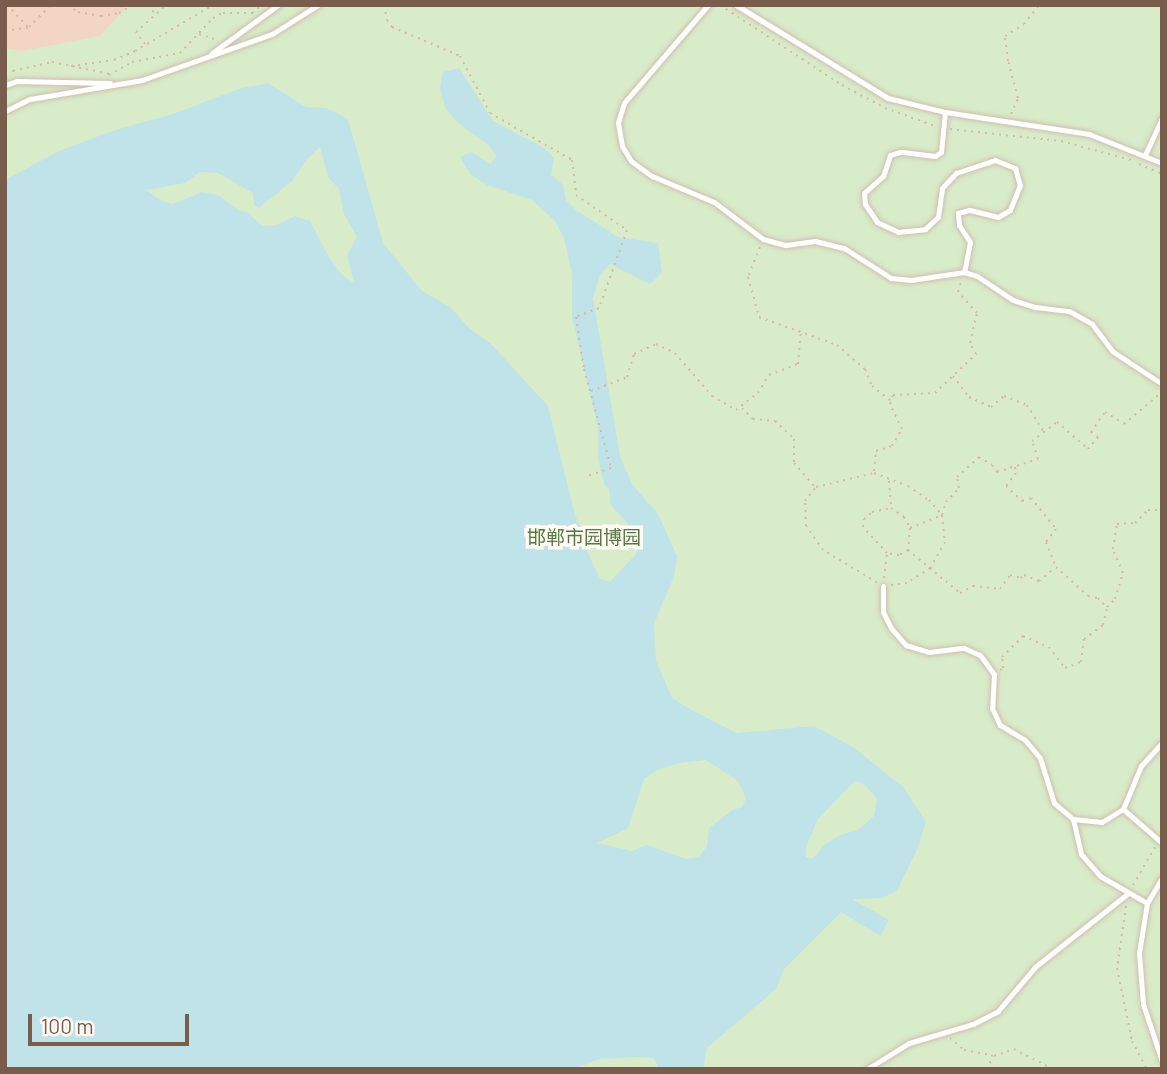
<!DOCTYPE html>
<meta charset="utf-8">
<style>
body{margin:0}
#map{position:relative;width:1167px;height:1074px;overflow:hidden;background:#fdf6ec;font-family:Barlow,"Noto Sans SC",sans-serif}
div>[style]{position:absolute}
.green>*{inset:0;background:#d8ecc9;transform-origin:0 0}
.water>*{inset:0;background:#bfe3e8}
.building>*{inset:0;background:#f3d5c3}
.path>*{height:2px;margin-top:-1px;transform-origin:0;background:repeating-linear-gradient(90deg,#d9b8a5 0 2px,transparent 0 7px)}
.roads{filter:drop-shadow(0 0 2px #d1beb0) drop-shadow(0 0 2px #d1beb0)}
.lane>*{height:5px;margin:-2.5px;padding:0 2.5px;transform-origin:2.5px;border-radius:2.5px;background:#fff}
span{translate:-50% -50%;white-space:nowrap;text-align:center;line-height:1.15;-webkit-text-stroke:7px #fffaf3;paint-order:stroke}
.park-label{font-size:19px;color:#537a41}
.frame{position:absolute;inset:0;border:7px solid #7a5c4d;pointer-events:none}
.scale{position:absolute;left:28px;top:1014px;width:161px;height:32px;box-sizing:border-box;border:4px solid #7a5c4d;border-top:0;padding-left:9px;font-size:21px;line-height:24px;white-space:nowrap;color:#7a5c4d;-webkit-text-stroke:5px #fffaf3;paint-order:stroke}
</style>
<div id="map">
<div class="green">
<i style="left:5px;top:5px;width:1157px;height:1064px"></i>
</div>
<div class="water">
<i style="clip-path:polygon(evenodd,459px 68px,493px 121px,544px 148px,554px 158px,551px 175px,563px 185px,566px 200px,576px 210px,618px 237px,658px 243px,662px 272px,650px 284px,610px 264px,600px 275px,593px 298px,620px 456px,632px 484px,658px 514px,677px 556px,674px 577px,654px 623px,656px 661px,672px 698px,690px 709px,736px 733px,814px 726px,853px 747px,903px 787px,926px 822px,918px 847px,897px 891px,882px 898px,852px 899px,889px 920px,880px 936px,841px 912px,784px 969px,776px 989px,707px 1048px,703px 1069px,659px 1069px,654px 1058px,640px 1057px,599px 1059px,574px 1069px,5px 1069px,5px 180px,59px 151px,112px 131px,173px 114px,242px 88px,268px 83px,306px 107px,326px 108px,348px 119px,383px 243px,422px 291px,450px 307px,469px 328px,492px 345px,548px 406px,574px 511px,588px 553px,600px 579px,610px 582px,635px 555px,642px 540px,611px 505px,609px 489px,604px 484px,598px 458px,598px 428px,572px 317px,572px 274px,564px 238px,555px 221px,532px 200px,487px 185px,470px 174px,460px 157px,471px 152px,490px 164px,497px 156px,487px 144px,458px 123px,445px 107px,440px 88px,443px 72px,459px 68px,320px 147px,328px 177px,339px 189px,344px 214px,357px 237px,347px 255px,354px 283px,342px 275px,329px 257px,310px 221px,295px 216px,277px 225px,262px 226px,247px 212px,240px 211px,218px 195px,202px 192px,173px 204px,162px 201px,146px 190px,185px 183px,200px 172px,218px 173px,253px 193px,254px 205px,259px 208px,293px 180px,306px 160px,320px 147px,459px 68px,706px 760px,738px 781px,746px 798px,742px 807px,733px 810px,709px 828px,707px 846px,699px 857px,686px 859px,647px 845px,632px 851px,597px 843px,628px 828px,644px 779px,657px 770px,679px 763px,706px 760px,459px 68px,855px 781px,864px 784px,877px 799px,874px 816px,858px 830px,840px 835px,824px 845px,813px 858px,806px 857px,806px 847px,818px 819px,855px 781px)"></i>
</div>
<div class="building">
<i style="clip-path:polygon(5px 5px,128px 5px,100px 36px,22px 51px,5px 48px)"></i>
</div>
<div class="path">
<i style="left:7px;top:5px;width:30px;rotate:46deg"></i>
<i style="left:68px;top:5px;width:12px;rotate:35deg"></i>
<i style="left:78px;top:12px;width:23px;rotate:10deg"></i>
<i style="left:101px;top:16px;width:18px;rotate:-9deg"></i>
<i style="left:119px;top:13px;width:16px;rotate:-30deg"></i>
<i style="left:148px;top:5px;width:11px;rotate:52deg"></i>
<i style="left:384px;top:5px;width:15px;rotate:79deg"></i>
<i style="left:387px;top:20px;width:9px;rotate:54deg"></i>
<i style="left:392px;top:27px;width:74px;rotate:23.1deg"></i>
<i style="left:460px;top:56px;width:64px;rotate:62.2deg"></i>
<i style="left:490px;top:113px;width:95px;rotate:29.8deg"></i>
<i style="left:572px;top:160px;width:35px;rotate:83deg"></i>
<i style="left:576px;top:195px;width:62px;rotate:34.5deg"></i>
<i style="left:627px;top:230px;width:83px;rotate:109.7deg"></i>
<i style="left:599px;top:308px;width:25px;rotate:159deg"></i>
<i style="left:576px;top:317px;width:53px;rotate:81.3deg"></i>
<i style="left:584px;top:369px;width:103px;rotate:74.7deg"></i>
<i style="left:611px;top:468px;width:24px;rotate:161deg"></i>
<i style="left:720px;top:5px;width:146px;rotate:33.3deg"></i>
<i style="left:842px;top:85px;width:49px;rotate:28.1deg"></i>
<i style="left:885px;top:108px;width:53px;rotate:19.8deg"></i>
<i style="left:252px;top:13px;width:13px;rotate:-39deg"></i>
<i style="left:5px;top:31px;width:24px;rotate:-9deg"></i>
<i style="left:29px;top:27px;width:31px;rotate:-45deg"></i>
<i style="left:199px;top:34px;width:19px;rotate:18deg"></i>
<i style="left:145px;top:44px;width:15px;rotate:-127deg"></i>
<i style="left:136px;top:32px;width:40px;rotate:-42deg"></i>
<i style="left:71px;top:66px;width:43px;rotate:-7.9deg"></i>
<i style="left:114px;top:60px;width:23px;rotate:-23deg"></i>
<i style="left:135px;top:51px;width:91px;rotate:-30.5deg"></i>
<i style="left:5px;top:70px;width:8px;rotate:7deg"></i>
<i style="left:13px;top:71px;width:40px;rotate:-13deg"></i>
<i style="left:52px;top:62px;width:59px;rotate:11.7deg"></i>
<i style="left:109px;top:75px;width:26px;rotate:-29deg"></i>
<i style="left:132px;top:62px;width:49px;rotate:-10.6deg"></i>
<i style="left:180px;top:53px;width:48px;rotate:-46.7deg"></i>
<i style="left:213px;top:18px;width:11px;rotate:-27deg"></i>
<i style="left:223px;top:13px;width:30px"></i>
<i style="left:1011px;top:114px;width:17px;rotate:-66deg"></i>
<i style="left:1018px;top:98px;width:38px;rotate:-105deg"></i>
<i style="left:1008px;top:61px;width:25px;rotate:-97deg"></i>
<i style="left:1005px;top:36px;width:22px;rotate:-32deg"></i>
<i style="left:1024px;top:24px;width:24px;rotate:-52deg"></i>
<i style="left:950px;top:129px;width:112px;rotate:6.2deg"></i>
<i style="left:1061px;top:141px;width:76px;rotate:15.3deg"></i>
<i style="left:1139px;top:164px;width:25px;rotate:23deg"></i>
<i style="left:760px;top:247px;width:32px;rotate:112deg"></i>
<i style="left:748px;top:277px;width:41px;rotate:74.6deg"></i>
<i style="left:759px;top:317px;width:83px;rotate:19.7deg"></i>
<i style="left:837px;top:345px;width:37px;rotate:41deg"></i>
<i style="left:865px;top:369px;width:18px;rotate:68deg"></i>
<i style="left:872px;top:386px;width:23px;rotate:38deg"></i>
<i style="left:953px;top:376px;width:26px;rotate:53deg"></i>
<i style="left:969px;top:397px;width:24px;rotate:24deg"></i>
<i style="left:991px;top:407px;width:17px;rotate:-40deg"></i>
<i style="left:1004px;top:396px;width:25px;rotate:21deg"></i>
<i style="left:1027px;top:405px;width:31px;rotate:58deg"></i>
<i style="left:591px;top:391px;width:39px;rotate:-21deg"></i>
<i style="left:627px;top:377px;width:24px;rotate:-73deg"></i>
<i style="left:634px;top:354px;width:24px;rotate:-24deg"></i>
<i style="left:656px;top:344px;width:21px;rotate:25deg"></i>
<i style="left:675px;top:353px;width:57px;rotate:49.3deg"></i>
<i style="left:712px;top:396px;width:28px;rotate:30deg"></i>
<i style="left:736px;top:410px;width:28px;rotate:-38deg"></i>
<i style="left:758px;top:393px;width:21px;rotate:-59deg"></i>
<i style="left:769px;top:375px;width:31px;rotate:-21deg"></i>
<i style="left:798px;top:364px;width:33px;rotate:-85deg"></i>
<i style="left:742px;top:408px;width:16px;rotate:45deg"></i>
<i style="left:753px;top:419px;width:22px;rotate:5deg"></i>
<i style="left:775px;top:421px;width:26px;rotate:43deg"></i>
<i style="left:794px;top:439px;width:24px;rotate:90deg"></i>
<i style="left:794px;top:463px;width:32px;rotate:49deg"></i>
<i style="left:1015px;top:467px;width:6px;rotate:81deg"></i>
<i style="left:1016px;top:473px;width:16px;rotate:128deg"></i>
<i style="left:1006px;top:486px;width:22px;rotate:43deg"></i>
<i style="left:1022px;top:501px;width:9px;rotate:-18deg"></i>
<i style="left:1031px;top:498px;width:40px;rotate:51deg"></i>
<i style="left:1056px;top:529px;width:16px;rotate:128deg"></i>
<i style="left:1046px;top:542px;width:27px;rotate:68deg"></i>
<i style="left:1056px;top:567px;width:43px;rotate:42.2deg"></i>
<i style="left:1088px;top:596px;width:10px;rotate:11deg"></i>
<i style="left:1098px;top:598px;width:12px;rotate:48deg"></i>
<i style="left:874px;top:471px;width:20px;rotate:-84deg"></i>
<i style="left:876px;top:451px;width:17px;rotate:-17deg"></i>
<i style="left:892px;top:446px;width:20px;rotate:-60deg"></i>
<i style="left:902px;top:429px;width:28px;rotate:-116deg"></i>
<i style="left:890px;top:404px;width:9px;rotate:-72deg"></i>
<i style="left:893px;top:395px;width:42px;rotate:-2.7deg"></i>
<i style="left:935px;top:393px;width:57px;rotate:-43.6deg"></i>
<i style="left:976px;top:354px;width:13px;rotate:-119deg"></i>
<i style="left:970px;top:343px;width:31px;rotate:-77deg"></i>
<i style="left:977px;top:313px;width:28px;rotate:-132deg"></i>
<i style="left:958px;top:292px;width:14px;rotate:-73deg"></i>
<i style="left:874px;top:473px;width:36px;rotate:21deg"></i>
<i style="left:908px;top:486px;width:25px;rotate:34deg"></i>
<i style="left:929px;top:500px;width:20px;rotate:49deg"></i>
<i style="left:942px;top:515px;width:27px;rotate:84deg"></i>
<i style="left:945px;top:542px;width:30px;rotate:120deg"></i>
<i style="left:930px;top:568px;width:27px;rotate:147deg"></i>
<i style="left:907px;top:583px;width:24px;rotate:173deg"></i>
<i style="left:883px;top:586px;width:70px;rotate:-149deg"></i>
<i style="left:823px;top:550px;width:29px;rotate:-125deg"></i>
<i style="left:806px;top:526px;width:25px;rotate:-92deg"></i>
<i style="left:805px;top:501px;width:18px;rotate:-52deg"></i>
<i style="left:816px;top:487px;width:60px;rotate:-13.6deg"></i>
<i style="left:889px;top:481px;width:25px;rotate:85deg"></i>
<i style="left:891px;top:508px;width:16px;rotate:35deg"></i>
<i style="left:904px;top:517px;width:13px;rotate:61deg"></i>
<i style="left:910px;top:528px;width:22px;rotate:95deg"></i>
<i style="left:908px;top:550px;width:10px;rotate:151deg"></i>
<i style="left:899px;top:555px;width:12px;rotate:-171deg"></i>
<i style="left:887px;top:553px;width:35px;rotate:-133deg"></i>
<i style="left:863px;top:527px;width:8px;rotate:-83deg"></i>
<i style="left:864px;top:519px;width:11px;rotate:-41deg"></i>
<i style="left:872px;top:512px;width:19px;rotate:-12deg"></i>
<i style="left:910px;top:528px;width:35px;rotate:-22deg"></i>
<i style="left:942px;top:515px;width:14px;rotate:-73deg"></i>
<i style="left:946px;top:502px;width:19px;rotate:-47deg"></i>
<i style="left:959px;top:488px;width:11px;rotate:-100deg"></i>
<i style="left:957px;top:477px;width:30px;rotate:-42deg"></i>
<i style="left:979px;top:457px;width:15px;rotate:32deg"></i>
<i style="left:992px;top:465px;width:9px;rotate:54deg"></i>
<i style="left:997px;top:472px;width:43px;rotate:-17.6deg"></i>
<i style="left:1038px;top:459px;width:19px;rotate:-108deg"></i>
<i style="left:1032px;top:441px;width:31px;rotate:-37deg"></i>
<i style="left:1057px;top:422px;width:41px;rotate:41.1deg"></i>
<i style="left:1088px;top:449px;width:16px;rotate:-50deg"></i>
<i style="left:1098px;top:437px;width:9px;rotate:-144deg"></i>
<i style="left:1091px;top:432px;width:24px;rotate:-55deg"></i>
<i style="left:1105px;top:412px;width:22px;rotate:32deg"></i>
<i style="left:1124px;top:424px;width:48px;rotate:-40deg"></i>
<i style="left:908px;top:550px;width:67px;rotate:39.6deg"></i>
<i style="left:960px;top:593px;width:15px;rotate:-28deg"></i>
<i style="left:973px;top:586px;width:27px;rotate:6deg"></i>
<i style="left:1000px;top:589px;width:17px;rotate:-54deg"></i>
<i style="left:1010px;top:575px;width:11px;rotate:15deg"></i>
<i style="left:1021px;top:578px;width:4px;rotate:-45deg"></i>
<i style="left:1024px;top:575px;width:16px;rotate:22deg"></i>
<i style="left:1039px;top:581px;width:21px;rotate:-39deg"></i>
<i style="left:884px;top:578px;width:25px;rotate:-83deg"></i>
<i style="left:1000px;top:670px;width:4px;rotate:-34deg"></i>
<i style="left:1003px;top:668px;width:11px;rotate:-95deg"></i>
<i style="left:1002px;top:657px;width:30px;rotate:-45deg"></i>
<i style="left:1023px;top:636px;width:28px;rotate:23deg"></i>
<i style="left:1049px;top:647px;width:26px;rotate:53deg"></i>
<i style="left:1065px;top:668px;width:17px;rotate:-21deg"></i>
<i style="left:1081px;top:662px;width:23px;rotate:-83deg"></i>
<i style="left:1084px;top:639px;width:24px;rotate:-36deg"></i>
<i style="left:1103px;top:625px;width:18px;rotate:-77deg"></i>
<i style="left:1107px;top:607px;width:11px;rotate:-45deg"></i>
<i style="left:1115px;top:599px;width:27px;rotate:-73deg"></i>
<i style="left:1123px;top:573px;width:26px;rotate:-113deg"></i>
<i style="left:1113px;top:549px;width:25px;rotate:-81deg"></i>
<i style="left:1117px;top:524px;width:18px;rotate:-3deg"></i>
<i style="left:1135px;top:523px;width:18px;rotate:-45deg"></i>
<i style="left:1148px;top:510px;width:14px"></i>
<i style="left:1133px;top:885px;width:44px;rotate:-59.9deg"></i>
<i style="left:1126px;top:906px;width:63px;rotate:98.3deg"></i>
<i style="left:1117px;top:968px;width:75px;rotate:78.4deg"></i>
<i style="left:1132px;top:1041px;width:32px;rotate:62deg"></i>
<i style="left:950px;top:1038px;width:18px;rotate:41deg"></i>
<i style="left:964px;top:1050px;width:31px;rotate:11deg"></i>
<i style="left:994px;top:1056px;width:21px;rotate:-19deg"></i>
<i style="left:1014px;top:1049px;width:44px;rotate:27.1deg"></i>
<i style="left:986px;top:1069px;width:14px;rotate:-60deg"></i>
</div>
<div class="roads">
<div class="lane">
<i style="left:708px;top:5px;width:129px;rotate:130.6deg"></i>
<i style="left:624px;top:103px;width:21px;rotate:107deg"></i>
<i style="left:618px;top:123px;width:23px;rotate:80deg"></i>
<i style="left:622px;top:146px;width:17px;rotate:59deg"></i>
<i style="left:631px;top:161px;width:26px;rotate:36deg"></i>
<i style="left:652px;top:176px;width:67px;rotate:22.8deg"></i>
<i style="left:714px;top:202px;width:61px;rotate:37.1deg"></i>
<i style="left:763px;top:239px;width:24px;rotate:15deg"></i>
<i style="left:786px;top:245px;width:29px;rotate:-8deg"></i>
<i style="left:815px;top:241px;width:30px;rotate:14deg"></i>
<i style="left:844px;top:248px;width:56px;rotate:32.6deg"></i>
<i style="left:891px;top:278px;width:20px;rotate:6deg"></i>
<i style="left:911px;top:280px;width:54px;rotate:-8.6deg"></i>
<i style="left:964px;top:272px;width:14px;rotate:17deg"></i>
<i style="left:977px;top:276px;width:43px;rotate:33.7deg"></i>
<i style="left:1013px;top:300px;width:23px;rotate:18deg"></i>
<i style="left:1035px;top:307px;width:34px;rotate:7deg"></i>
<i style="left:1069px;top:311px;width:26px;rotate:29deg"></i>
<i style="left:1092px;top:324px;width:34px;rotate:53deg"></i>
<i style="left:1112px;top:351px;width:60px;rotate:33.4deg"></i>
<i style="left:736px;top:5px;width:178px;rotate:31.5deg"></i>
<i style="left:888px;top:98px;width:59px;rotate:13.8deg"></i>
<i style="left:945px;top:112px;width:146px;rotate:8.7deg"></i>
<i style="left:1089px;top:134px;width:79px;rotate:21.7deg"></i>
<i style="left:212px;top:53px;width:82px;rotate:-36deg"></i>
<i style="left:5px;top:85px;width:13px;rotate:-18deg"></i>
<i style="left:17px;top:81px;width:93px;rotate:1.2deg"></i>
<i style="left:5px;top:111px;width:28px;rotate:-26deg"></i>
<i style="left:30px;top:99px;width:114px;rotate:-9.6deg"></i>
<i style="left:142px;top:80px;width:138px;rotate:-19.5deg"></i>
<i style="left:272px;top:34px;width:54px;rotate:-32.2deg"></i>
<i style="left:945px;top:112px;width:40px;rotate:95.7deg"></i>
<i style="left:941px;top:152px;width:7px;rotate:146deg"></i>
<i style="left:935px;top:156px;width:35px;rotate:-173deg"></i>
<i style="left:900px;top:152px;width:10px;rotate:163deg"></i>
<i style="left:890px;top:155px;width:22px;rotate:108deg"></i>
<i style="left:883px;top:176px;width:25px;rotate:138deg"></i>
<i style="left:864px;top:193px;width:11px;rotate:85deg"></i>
<i style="left:865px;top:204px;width:22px;rotate:56deg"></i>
<i style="left:877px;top:222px;width:23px;rotate:25deg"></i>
<i style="left:898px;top:232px;width:27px;rotate:-6deg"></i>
<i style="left:925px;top:229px;width:18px;rotate:-43deg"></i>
<i style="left:938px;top:217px;width:29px;rotate:-82deg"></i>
<i style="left:942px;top:188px;width:21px;rotate:-47deg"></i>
<i style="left:956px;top:173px;width:41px;rotate:-18.4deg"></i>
<i style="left:995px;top:160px;width:22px;rotate:22deg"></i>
<i style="left:1015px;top:168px;width:18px;rotate:74deg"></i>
<i style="left:1020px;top:185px;width:27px;rotate:112deg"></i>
<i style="left:1010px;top:210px;width:14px;rotate:150deg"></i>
<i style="left:998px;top:217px;width:30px;rotate:-166deg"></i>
<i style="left:969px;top:210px;width:11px;rotate:165deg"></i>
<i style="left:958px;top:213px;width:12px;rotate:85deg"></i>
<i style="left:959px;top:225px;width:20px;rotate:57deg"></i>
<i style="left:970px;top:242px;width:31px;rotate:101deg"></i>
<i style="left:1145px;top:155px;width:41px;rotate:-65.3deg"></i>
<i style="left:883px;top:586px;width:26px;rotate:90deg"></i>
<i style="left:883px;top:612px;width:18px;rotate:63deg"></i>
<i style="left:891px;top:628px;width:23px;rotate:49deg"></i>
<i style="left:906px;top:645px;width:24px;rotate:17deg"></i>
<i style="left:929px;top:652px;width:35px;rotate:-7deg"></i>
<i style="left:964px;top:648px;width:17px;rotate:24deg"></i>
<i style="left:980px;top:655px;width:24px;rotate:54deg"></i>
<i style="left:994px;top:674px;width:34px;rotate:93deg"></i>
<i style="left:992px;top:708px;width:19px;rotate:65deg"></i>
<i style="left:1000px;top:725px;width:29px;rotate:31deg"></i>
<i style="left:1025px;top:740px;width:23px;rotate:50deg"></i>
<i style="left:1040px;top:758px;width:47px;rotate:72.7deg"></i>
<i style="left:1054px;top:803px;width:25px;rotate:40deg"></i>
<i style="left:1073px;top:819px;width:29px;rotate:6deg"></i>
<i style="left:1102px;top:822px;width:25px;rotate:-32deg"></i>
<i style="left:1123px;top:809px;width:47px;rotate:-67.3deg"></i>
<i style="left:1141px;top:766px;width:31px;rotate:-48deg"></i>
<i style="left:1123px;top:809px;width:52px;rotate:41.1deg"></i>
<i style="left:1073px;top:819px;width:36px;rotate:77deg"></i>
<i style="left:1081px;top:854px;width:29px;rotate:49deg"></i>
<i style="left:1100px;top:876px;width:54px;rotate:29.9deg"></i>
<i style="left:1162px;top:878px;width:29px;rotate:121deg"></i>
<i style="left:1147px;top:903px;width:51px;rotate:99.1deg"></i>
<i style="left:1139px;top:953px;width:51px;rotate:85.5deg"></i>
<i style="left:1143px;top:1004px;width:60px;rotate:71.6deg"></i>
<i style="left:867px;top:1069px;width:49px;rotate:-31.8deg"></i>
<i style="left:909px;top:1043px;width:67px;rotate:-16.5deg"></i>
<i style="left:973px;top:1024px;width:28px;rotate:-27deg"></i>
<i style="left:998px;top:1011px;width:57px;rotate:-49.9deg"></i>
<i style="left:1035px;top:967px;width:117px;rotate:-38.4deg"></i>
</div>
</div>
<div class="park-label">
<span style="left:584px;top:537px">邯郸市园博园</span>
</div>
<div class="frame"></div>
<div class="scale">100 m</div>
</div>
